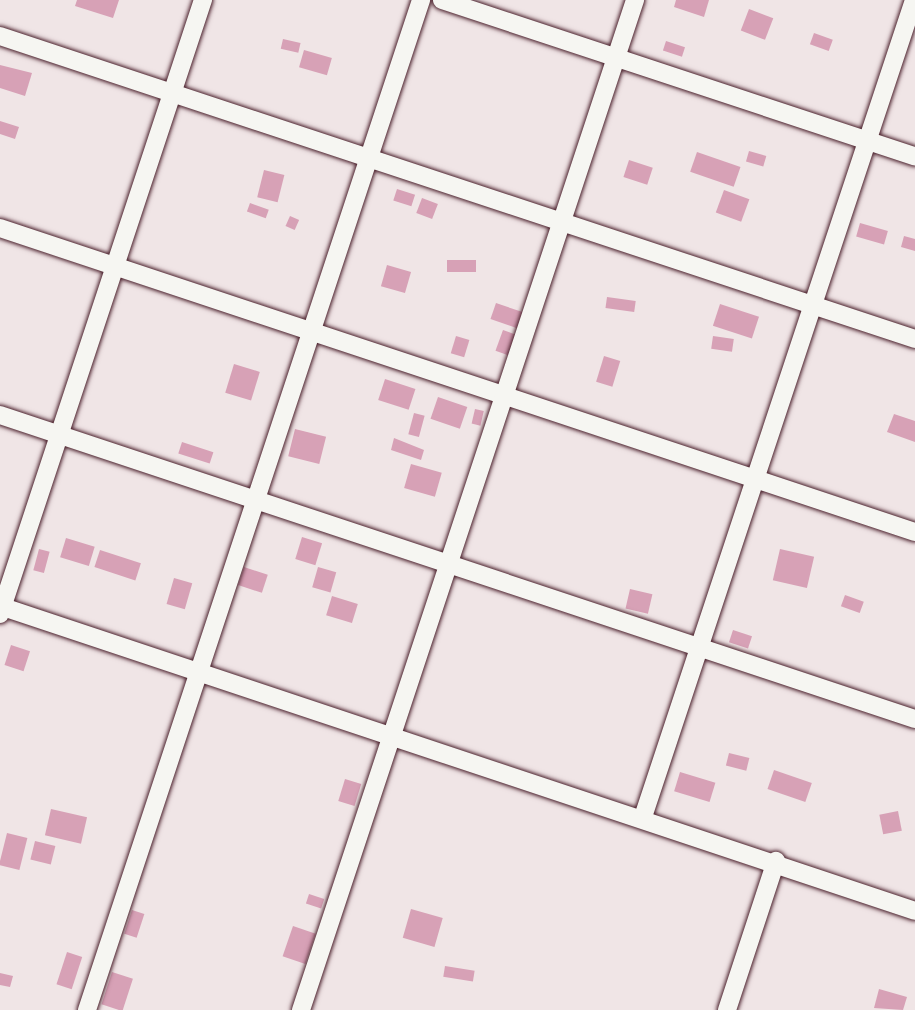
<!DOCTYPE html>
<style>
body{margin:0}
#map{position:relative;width:915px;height:1010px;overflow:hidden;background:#f0e5e6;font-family:"Indie Flower",sans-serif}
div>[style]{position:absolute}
.building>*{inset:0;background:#d7a1b6;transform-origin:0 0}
.roads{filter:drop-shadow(0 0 2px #4a1f2b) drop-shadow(0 0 2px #4a1f2b)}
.street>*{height:18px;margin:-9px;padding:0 9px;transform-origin:9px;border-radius:9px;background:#f6f6f2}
span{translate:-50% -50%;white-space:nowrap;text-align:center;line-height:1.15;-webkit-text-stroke:4.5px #f6f6f2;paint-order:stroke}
</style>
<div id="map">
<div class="building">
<i style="clip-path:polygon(77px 0,119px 0,113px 18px,75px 6px)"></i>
<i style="clip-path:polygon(676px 0,709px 0,704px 17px,674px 7px)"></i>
<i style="left:749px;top:9px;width:26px;height:23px;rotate:21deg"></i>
<i style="left:814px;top:33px;width:20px;height:12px;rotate:20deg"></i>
<i style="left:283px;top:39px;width:18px;height:10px;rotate:13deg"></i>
<i style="left:666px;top:41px;width:20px;height:10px;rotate:18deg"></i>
<i style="left:304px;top:50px;width:29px;height:18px;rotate:16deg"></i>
<i style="clip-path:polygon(0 65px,32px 73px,25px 96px,0 88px)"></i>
<i style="clip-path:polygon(0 121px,19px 127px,15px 139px,0 134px)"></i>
<i style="left:749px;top:151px;width:18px;height:11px;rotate:16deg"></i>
<i style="left:697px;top:152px;width:46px;height:21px;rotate:19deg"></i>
<i style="left:629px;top:160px;width:25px;height:18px;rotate:18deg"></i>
<i style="left:264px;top:170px;width:21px;height:28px;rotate:14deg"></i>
<i style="left:397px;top:189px;width:19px;height:12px;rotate:18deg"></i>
<i style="left:724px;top:190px;width:27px;height:24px;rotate:20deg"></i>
<i style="left:422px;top:198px;width:17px;height:16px;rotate:21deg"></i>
<i style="left:250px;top:203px;width:20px;height:9px;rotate:20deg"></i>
<i style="left:290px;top:216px;width:10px;height:11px;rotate:24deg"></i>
<i style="left:860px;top:223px;width:29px;height:14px;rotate:16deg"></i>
<i style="clip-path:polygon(904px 236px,915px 239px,915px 251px,901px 247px)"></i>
<i style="left:447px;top:260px;width:29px;height:12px"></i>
<i style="left:387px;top:265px;width:25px;height:22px;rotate:16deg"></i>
<i style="left:607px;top:297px;width:29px;height:11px;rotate:8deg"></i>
<i style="left:496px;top:303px;width:28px;height:17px;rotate:19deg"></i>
<i style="left:720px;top:304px;width:41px;height:23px;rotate:18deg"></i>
<i style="left:503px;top:330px;width:15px;height:22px;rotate:20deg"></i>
<i style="left:456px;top:336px;width:14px;height:18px;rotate:17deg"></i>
<i style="left:713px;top:336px;width:21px;height:13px;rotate:8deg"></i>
<i style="left:604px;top:356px;width:17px;height:27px;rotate:17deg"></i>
<i style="left:234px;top:364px;width:27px;height:30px;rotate:17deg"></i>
<i style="left:385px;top:379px;width:32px;height:22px;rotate:18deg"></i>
<i style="left:438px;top:397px;width:31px;height:23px;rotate:19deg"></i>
<i style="left:475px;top:409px;width:9px;height:15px;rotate:13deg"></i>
<i style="left:414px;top:413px;width:11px;height:22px;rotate:15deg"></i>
<i style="clip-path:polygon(894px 414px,915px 421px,915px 442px,887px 432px)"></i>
<i style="left:295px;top:429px;width:32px;height:28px;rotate:14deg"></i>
<i style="clip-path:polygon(394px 438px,424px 450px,421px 460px,391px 450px)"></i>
<i style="left:182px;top:442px;width:33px;height:12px;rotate:18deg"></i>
<i style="left:411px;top:464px;width:32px;height:25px;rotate:16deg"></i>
<i style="left:302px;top:537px;width:21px;height:23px;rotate:17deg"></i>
<i style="left:66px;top:538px;width:30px;height:20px;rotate:17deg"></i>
<i style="left:39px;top:549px;width:11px;height:22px;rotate:15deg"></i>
<i style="left:780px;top:549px;width:35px;height:32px;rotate:13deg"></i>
<i style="left:100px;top:550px;width:43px;height:18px;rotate:18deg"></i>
<i style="left:244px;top:567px;width:25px;height:19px;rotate:18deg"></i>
<i style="left:318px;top:567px;width:19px;height:21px;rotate:16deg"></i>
<i style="left:174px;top:578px;width:19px;height:27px;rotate:16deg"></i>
<i style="left:630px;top:589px;width:23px;height:20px;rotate:13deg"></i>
<i style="left:845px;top:595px;width:20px;height:12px;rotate:20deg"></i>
<i style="left:332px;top:596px;width:27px;height:20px;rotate:17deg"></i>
<i style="left:733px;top:630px;width:20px;height:13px;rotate:18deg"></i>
<i style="left:11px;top:645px;width:20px;height:21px;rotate:18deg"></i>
<i style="left:729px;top:753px;width:21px;height:13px;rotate:14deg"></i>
<i style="left:774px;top:770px;width:40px;height:20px;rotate:19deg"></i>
<i style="left:680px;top:772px;width:37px;height:20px;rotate:17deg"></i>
<i style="left:345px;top:779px;width:17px;height:23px;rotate:17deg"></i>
<i style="left:51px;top:809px;width:37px;height:27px;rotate:13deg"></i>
<i style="left:898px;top:811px;width:20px;height:19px;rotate:79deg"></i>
<i style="left:7px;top:833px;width:21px;height:33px;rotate:14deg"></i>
<i style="left:35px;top:841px;width:21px;height:19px;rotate:14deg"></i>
<i style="left:309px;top:894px;width:16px;height:10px;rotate:18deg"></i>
<i style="left:411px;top:909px;width:33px;height:30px;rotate:16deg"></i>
<i style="left:132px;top:910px;width:13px;height:25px;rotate:18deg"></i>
<i style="left:293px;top:926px;width:24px;height:32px;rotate:19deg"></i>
<i style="left:67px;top:952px;width:16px;height:34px;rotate:18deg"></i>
<i style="left:445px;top:966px;width:30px;height:11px;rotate:9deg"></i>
<i style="left:112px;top:972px;width:22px;height:34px;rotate:18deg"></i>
<i style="clip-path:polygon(0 973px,13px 976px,10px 987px,0 985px)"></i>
<i style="clip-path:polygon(879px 989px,907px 997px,903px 1010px,874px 1008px)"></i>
</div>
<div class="roads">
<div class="street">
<i style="left:442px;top:0;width:498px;rotate:18.3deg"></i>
<i style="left:0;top:36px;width:964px;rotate:18.32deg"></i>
<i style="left:0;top:228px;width:964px;rotate:18.38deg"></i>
<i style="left:0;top:415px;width:964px;rotate:18.38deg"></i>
<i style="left:0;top:606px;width:964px;rotate:18.43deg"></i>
<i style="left:0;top:614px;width:647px;rotate:-71.71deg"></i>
<i style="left:643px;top:817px;width:861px;rotate:-71.65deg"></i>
<i style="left:87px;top:1010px;width:1064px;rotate:-71.7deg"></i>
<i style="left:301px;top:1010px;width:1064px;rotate:-71.7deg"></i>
<i style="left:727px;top:1010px;width:157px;rotate:-71.8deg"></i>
</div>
</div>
</div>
